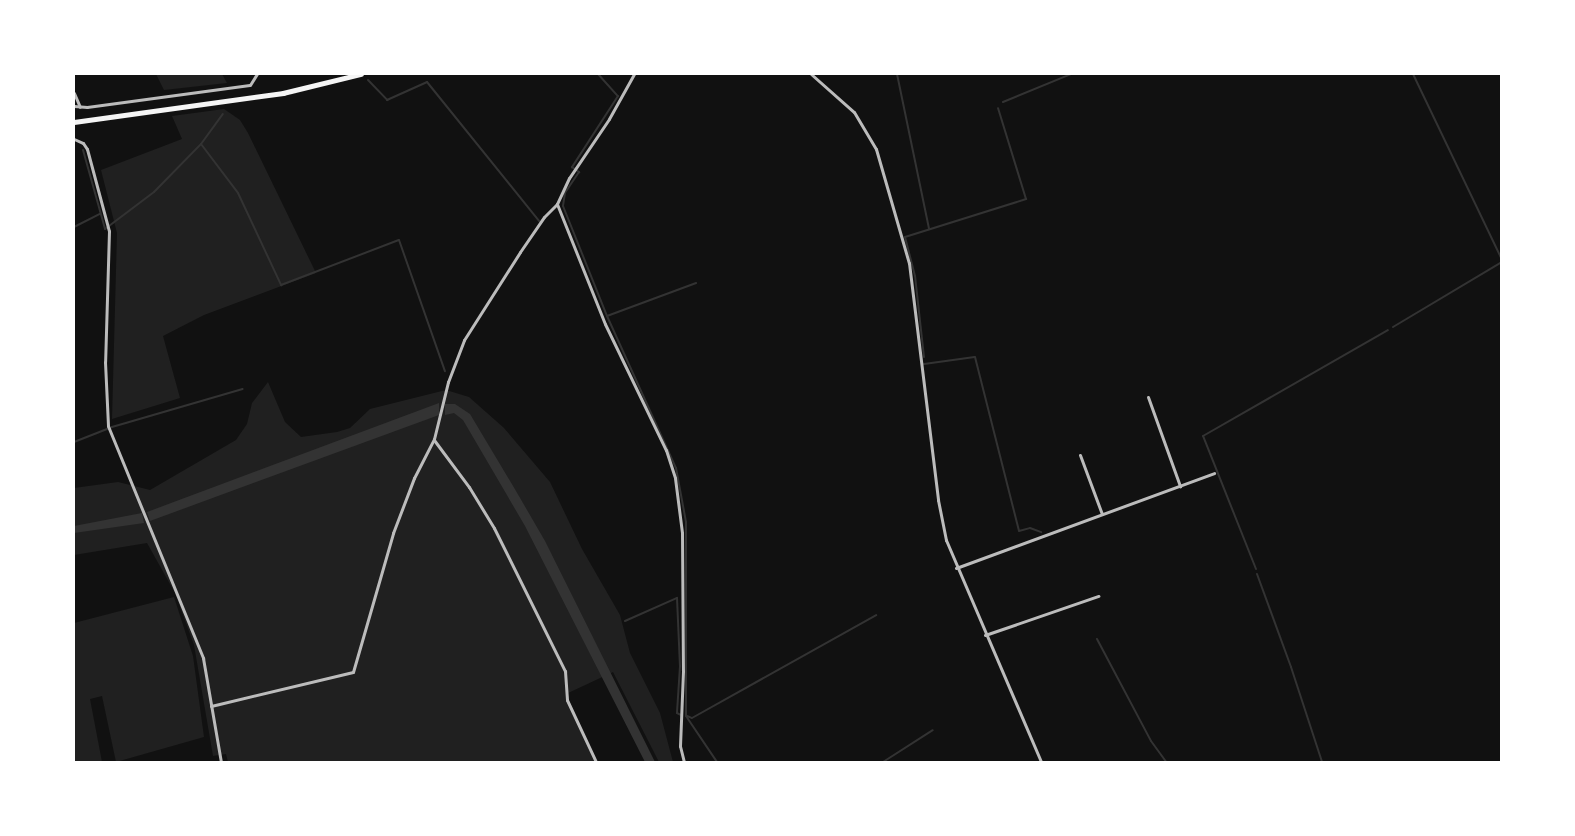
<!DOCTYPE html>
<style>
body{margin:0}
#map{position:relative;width:1575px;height:836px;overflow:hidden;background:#111;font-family:Ubuntu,sans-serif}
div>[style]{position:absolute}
.green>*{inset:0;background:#202020}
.water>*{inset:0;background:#333}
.stream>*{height:2px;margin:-1px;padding:0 1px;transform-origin:1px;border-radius:1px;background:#333}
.minor>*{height:3px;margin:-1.5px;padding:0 1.5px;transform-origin:1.5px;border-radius:1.5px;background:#bcbcbc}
.secondary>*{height:4.5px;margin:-2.25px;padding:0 2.25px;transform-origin:2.25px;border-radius:2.25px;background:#f5f5f5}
span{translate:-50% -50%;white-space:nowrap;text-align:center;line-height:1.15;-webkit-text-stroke:4.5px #fff;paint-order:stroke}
.frame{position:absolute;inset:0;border:75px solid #fff;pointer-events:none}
</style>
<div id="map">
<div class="green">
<i style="clip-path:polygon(156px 74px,222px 74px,227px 83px,164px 90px)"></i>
<i style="clip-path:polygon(224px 109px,240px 120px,248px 133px,316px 273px,204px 315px,163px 336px,180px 398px,112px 419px,117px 233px,101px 170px,182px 139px,172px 116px)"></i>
<i style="clip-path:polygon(268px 382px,285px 422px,301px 437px,337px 432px,350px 428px,370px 409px,446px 390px,469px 397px,504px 428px,550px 482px,582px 549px,620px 615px,630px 653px,660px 713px,673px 762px,659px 762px,613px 672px,566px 694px,597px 762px,228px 762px,226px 754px,213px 756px,194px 645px,175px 593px,147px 543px,74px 555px,74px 488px,118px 482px,150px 490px,236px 440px,247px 424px,252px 403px)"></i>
<i style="clip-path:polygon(174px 597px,193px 656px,204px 737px,116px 762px,102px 696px,90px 699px,102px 762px,74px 762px,74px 623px)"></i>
</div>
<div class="water">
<i style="clip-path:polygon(439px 403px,439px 415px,150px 521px,147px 512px)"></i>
<i style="clip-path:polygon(445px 404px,455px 404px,470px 414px,516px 491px,545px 541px,655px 762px,645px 762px,525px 526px,463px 420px,454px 413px,445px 415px)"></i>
<i style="clip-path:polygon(142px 513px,144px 523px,74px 533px,74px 526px)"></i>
</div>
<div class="stream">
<i style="left:598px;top:74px;width:30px;rotate:48deg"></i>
<i style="left:618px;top:96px;width:85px;rotate:122.9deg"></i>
<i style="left:572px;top:167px;width:9px;rotate:36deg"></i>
<i style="left:579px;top:172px;width:25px;rotate:124deg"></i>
<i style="left:565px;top:193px;width:13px;rotate:99deg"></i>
<i style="left:563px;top:206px;width:118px;rotate:68.2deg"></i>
<i style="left:607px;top:316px;width:167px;rotate:65.6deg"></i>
<i style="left:676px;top:468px;width:55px;rotate:79.5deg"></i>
<i style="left:686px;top:522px;width:194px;rotate:90deg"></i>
<i style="left:686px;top:716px;width:55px;rotate:56deg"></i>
<i style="left:897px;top:74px;width:158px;rotate:78.3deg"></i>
<i style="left:1413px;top:74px;width:206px;rotate:64.4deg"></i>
<i style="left:368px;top:80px;width:28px;rotate:46deg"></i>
<i style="left:387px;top:100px;width:44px;rotate:-24.2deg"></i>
<i style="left:427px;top:82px;width:179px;rotate:51.1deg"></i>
<i style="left:1003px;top:102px;width:74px;rotate:-22.4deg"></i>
<i style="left:201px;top:144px;width:61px;rotate:52.9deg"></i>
<i style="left:238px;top:193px;width:102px;rotate:64.9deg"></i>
<i style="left:281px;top:285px;width:126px;rotate:-20.9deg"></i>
<i style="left:399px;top:240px;width:139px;rotate:70.7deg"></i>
<i style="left:83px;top:150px;width:82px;rotate:74.4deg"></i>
<i style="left:105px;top:229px;width:61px;rotate:-37.1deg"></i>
<i style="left:154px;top:192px;width:67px;rotate:-45.6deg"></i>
<i style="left:201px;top:144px;width:37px;rotate:-54deg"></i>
<i style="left:74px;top:227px;width:29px;rotate:-27deg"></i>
<i style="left:607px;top:316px;width:95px;rotate:-20.3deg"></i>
<i style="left:1393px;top:327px;width:127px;rotate:-30.8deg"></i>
<i style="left:924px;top:357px;width:81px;rotate:-96.3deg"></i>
<i style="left:915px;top:276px;width:40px;rotate:-104.4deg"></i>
<i style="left:905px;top:237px;width:127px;rotate:-17.4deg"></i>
<i style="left:1026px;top:199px;width:95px;rotate:-107.1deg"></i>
<i style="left:924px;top:364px;width:51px;rotate:-7.8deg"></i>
<i style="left:975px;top:357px;width:179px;rotate:75.8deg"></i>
<i style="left:1019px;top:531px;width:11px;rotate:-15deg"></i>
<i style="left:1030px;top:528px;width:12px;rotate:20deg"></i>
<i style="left:74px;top:442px;width:41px;rotate:-21.5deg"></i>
<i style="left:112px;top:427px;width:136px;rotate:-16.2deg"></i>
<i style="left:1256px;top:569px;width:143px;rotate:-111.7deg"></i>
<i style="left:1203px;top:436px;width:213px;rotate:-29.8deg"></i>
<i style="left:1257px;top:574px;width:99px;rotate:69.9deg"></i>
<i style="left:1291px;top:667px;width:100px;rotate:71.9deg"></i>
<i style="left:625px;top:621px;width:57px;rotate:-23.9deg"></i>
<i style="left:677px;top:598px;width:68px;rotate:87.5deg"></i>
<i style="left:680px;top:666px;width:47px;rotate:93.7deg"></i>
<i style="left:677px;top:713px;width:4px;rotate:27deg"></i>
<i style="left:1097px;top:639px;width:115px;rotate:62.1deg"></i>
<i style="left:1151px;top:741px;width:26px;rotate:54deg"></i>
<i style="left:687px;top:716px;width:5px;rotate:22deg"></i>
<i style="left:692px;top:718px;width:211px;rotate:-29.2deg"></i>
<i style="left:883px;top:762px;width:59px;rotate:-32.6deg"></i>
</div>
<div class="minor">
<i style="left:634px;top:74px;width:51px;rotate:119.1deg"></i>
<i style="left:609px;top:119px;width:71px;rotate:124.1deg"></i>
<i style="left:569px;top:178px;width:29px;rotate:115deg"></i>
<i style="left:557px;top:204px;width:129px;rotate:68.2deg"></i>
<i style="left:605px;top:324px;width:140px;rotate:64.2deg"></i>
<i style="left:666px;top:450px;width:29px;rotate:72deg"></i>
<i style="left:675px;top:478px;width:55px;rotate:82.7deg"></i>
<i style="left:682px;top:533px;width:138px;rotate:89.6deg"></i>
<i style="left:683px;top:671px;width:75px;rotate:92.3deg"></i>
<i style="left:680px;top:746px;width:16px;rotate:76deg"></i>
<i style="left:811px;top:74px;width:57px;rotate:41.5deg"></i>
<i style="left:854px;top:112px;width:43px;rotate:59.3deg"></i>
<i style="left:876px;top:149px;width:119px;rotate:73.9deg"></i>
<i style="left:909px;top:263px;width:239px;rotate:83deg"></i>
<i style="left:938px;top:500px;width:41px;rotate:78.7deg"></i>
<i style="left:946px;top:540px;width:241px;rotate:66.8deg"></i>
<i style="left:74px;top:93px;width:15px;rotate:67deg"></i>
<i style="left:74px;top:106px;width:13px;rotate:4deg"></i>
<i style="left:87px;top:107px;width:164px;rotate:-7.7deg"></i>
<i style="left:250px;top:85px;width:13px;rotate:-58deg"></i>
<i style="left:74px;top:139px;width:10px;rotate:24deg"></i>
<i style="left:83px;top:143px;width:7px;rotate:56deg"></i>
<i style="left:87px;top:149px;width:85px;rotate:75deg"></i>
<i style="left:109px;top:231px;width:131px;rotate:91.7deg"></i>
<i style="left:105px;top:362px;width:64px;rotate:87.3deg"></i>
<i style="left:108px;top:426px;width:251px;rotate:67.7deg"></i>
<i style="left:203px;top:658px;width:106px;rotate:80.2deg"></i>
<i style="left:1148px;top:397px;width:95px;rotate:70.2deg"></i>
<i style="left:434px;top:440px;width:59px;rotate:53.3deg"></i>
<i style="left:469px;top:487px;width:48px;rotate:58.6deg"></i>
<i style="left:494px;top:528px;width:160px;rotate:63.6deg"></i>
<i style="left:565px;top:671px;width:29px;rotate:86deg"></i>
<i style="left:567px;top:700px;width:68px;rotate:64.9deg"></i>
<i style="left:1080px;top:455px;width:63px;rotate:69.6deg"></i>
<i style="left:956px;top:568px;width:275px;rotate:-20.2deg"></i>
<i style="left:985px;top:635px;width:120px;rotate:-19deg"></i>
<i style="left:211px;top:706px;width:146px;rotate:-13.5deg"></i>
<i style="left:353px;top:672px;width:145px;rotate:-73.9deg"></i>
<i style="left:393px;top:533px;width:59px;rotate:-69.1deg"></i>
<i style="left:414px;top:478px;width:44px;rotate:-62.9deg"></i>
<i style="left:434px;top:439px;width:59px;rotate:-76.2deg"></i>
<i style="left:448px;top:382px;width:45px;rotate:-69.1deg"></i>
<i style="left:464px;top:340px;width:104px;rotate:-57.5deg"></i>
<i style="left:520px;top:252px;width:42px;rotate:-55.6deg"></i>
<i style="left:544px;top:217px;width:18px;rotate:-45deg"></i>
</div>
<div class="secondary">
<i style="left:74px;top:122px;width:211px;rotate:-7.9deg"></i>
<i style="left:283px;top:93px;width:80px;rotate:-13.7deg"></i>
</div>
<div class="frame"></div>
</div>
